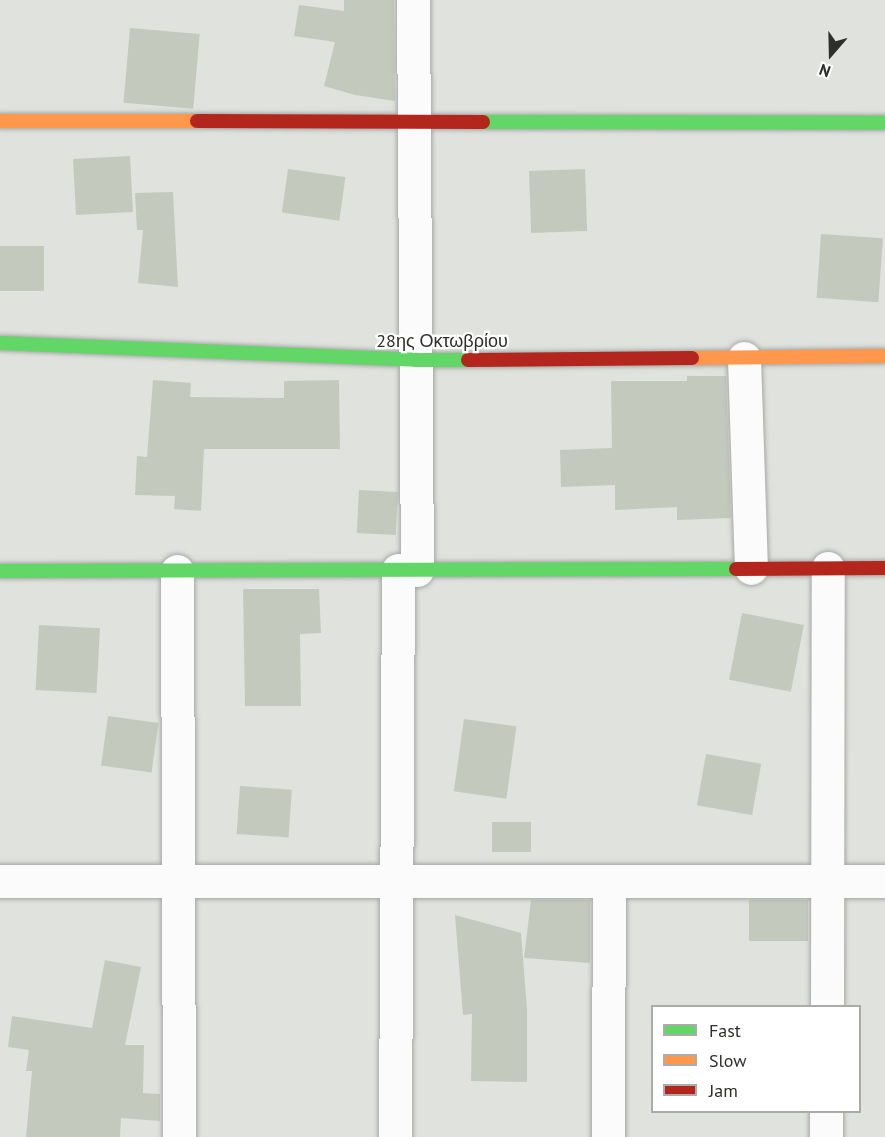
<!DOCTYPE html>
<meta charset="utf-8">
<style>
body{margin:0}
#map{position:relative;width:885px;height:1137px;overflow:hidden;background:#dfe2dd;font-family:"PT Sans",sans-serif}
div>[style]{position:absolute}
.building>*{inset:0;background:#c3cabd;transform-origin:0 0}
.roads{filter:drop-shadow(0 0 2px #a6a8a5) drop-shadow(0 0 2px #a6a8a5)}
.street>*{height:33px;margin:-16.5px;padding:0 16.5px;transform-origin:16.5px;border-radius:16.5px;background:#fafbfa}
.fast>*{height:14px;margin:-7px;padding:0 7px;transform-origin:7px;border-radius:7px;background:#63d668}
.slow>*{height:14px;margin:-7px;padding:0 7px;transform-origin:7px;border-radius:7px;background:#ff974d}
.jam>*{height:14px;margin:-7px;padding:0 7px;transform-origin:7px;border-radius:7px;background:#b3261e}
span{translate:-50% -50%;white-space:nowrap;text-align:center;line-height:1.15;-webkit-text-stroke:4.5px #fff;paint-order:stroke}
.street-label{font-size:18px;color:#2d2f2b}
.legend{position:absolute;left:651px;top:1005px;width:210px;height:108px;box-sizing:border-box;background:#fff;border:2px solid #abacaa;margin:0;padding:8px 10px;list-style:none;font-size:18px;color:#2d2f2b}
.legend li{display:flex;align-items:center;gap:12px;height:30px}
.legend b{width:30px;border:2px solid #abacaa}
.north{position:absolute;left:801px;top:24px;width:60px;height:60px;-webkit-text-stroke:4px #fff;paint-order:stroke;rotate:200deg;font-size:16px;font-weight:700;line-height:24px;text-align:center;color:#2d2f2b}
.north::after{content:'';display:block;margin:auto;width:21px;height:27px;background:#2d2f2b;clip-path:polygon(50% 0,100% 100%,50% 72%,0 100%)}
</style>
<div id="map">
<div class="building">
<i style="clip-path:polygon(344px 0,394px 0,395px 101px,355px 95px,324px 86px,335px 42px,294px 36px,299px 5px,344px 11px)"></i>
<i style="left:130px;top:28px;width:70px;height:75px;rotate:5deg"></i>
<i style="left:130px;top:156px;width:56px;height:57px;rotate:87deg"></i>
<i style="left:288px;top:169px;width:58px;height:44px;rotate:8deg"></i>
<i style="left:585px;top:169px;width:62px;height:56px;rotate:88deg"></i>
<i style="clip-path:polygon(173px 192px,178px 287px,138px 283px,143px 230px,137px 230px,135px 193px)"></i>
<i style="left:821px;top:234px;width:62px;height:64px;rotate:4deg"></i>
<i style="left:0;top:246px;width:44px;height:45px"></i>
<i style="clip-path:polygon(687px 376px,726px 376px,731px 518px,677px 520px,677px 507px,615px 510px,615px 485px,561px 487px,560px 450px,612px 448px,611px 381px,687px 381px)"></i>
<i style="clip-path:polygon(153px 380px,191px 383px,190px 397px,284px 398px,284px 381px,339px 380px,340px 449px,204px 449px,201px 511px,174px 509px,175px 496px,135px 495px,137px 456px,147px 457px)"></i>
<i style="left:359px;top:490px;width:39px;height:43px;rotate:3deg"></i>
<i style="clip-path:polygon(243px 589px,319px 589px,321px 633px,300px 634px,301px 706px,245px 706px)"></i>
<i style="left:742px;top:613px;width:63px;height:68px;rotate:11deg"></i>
<i style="left:39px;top:625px;width:61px;height:65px;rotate:3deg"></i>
<i style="left:108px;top:716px;width:51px;height:50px;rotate:8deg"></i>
<i style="left:464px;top:719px;width:53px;height:73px;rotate:8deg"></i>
<i style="left:706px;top:754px;width:56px;height:52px;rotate:10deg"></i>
<i style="left:240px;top:786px;width:52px;height:48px;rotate:4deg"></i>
<i style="left:492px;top:822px;width:39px;height:30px"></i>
<i style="clip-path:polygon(531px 900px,590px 900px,590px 963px,524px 958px)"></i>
<i style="left:749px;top:900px;width:59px;height:41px"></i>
<i style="clip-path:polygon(455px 915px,521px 933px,527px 1009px,527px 1082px,471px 1081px,472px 1014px,463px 1015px)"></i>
<i style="clip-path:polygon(105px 960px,141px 967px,125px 1045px,144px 1045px,143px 1093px,160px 1094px,160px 1121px,121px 1118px,120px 1137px,26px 1137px,32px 1071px,26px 1071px,29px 1050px,8px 1047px,12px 1016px,92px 1028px)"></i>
</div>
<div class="roads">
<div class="street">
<i style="left:413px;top:0;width:570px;rotate:89.6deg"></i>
<i style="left:744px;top:358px;width:210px;rotate:88.1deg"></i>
<i style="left:177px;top:571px;width:566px;rotate:89.8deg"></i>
<i style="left:0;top:881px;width:885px"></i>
<i style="left:827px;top:1006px;width:438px;rotate:-89.9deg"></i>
<i style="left:395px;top:1137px;width:567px;rotate:-89.7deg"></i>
<i style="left:608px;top:1137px;width:256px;rotate:-89.8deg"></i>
<i style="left:826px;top:1137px;width:25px;rotate:-90deg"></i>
</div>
<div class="fast">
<i style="left:483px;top:122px;width:402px;rotate:0.1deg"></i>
<i style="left:0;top:343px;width:416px;rotate:2.3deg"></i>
<i style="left:416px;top:360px;width:52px"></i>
<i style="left:0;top:571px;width:736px;rotate:-0.16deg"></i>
</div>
<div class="slow">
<i style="left:0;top:121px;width:197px"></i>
<i style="left:692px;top:358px;width:193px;rotate:-0.6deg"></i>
</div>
<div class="jam">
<i style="left:197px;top:121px;width:286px;rotate:0.2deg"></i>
<i style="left:468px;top:360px;width:224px;rotate:-0.5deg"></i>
<i style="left:736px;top:569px;width:149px;rotate:-0.4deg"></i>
</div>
</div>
<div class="street-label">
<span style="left:442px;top:341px">28ης Οκτωβρίου</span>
</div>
<ul class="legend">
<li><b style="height:8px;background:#63d668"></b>Fast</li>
<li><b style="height:8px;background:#ff974d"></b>Slow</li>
<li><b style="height:8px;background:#b3261e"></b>Jam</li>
</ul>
<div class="north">N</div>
</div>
